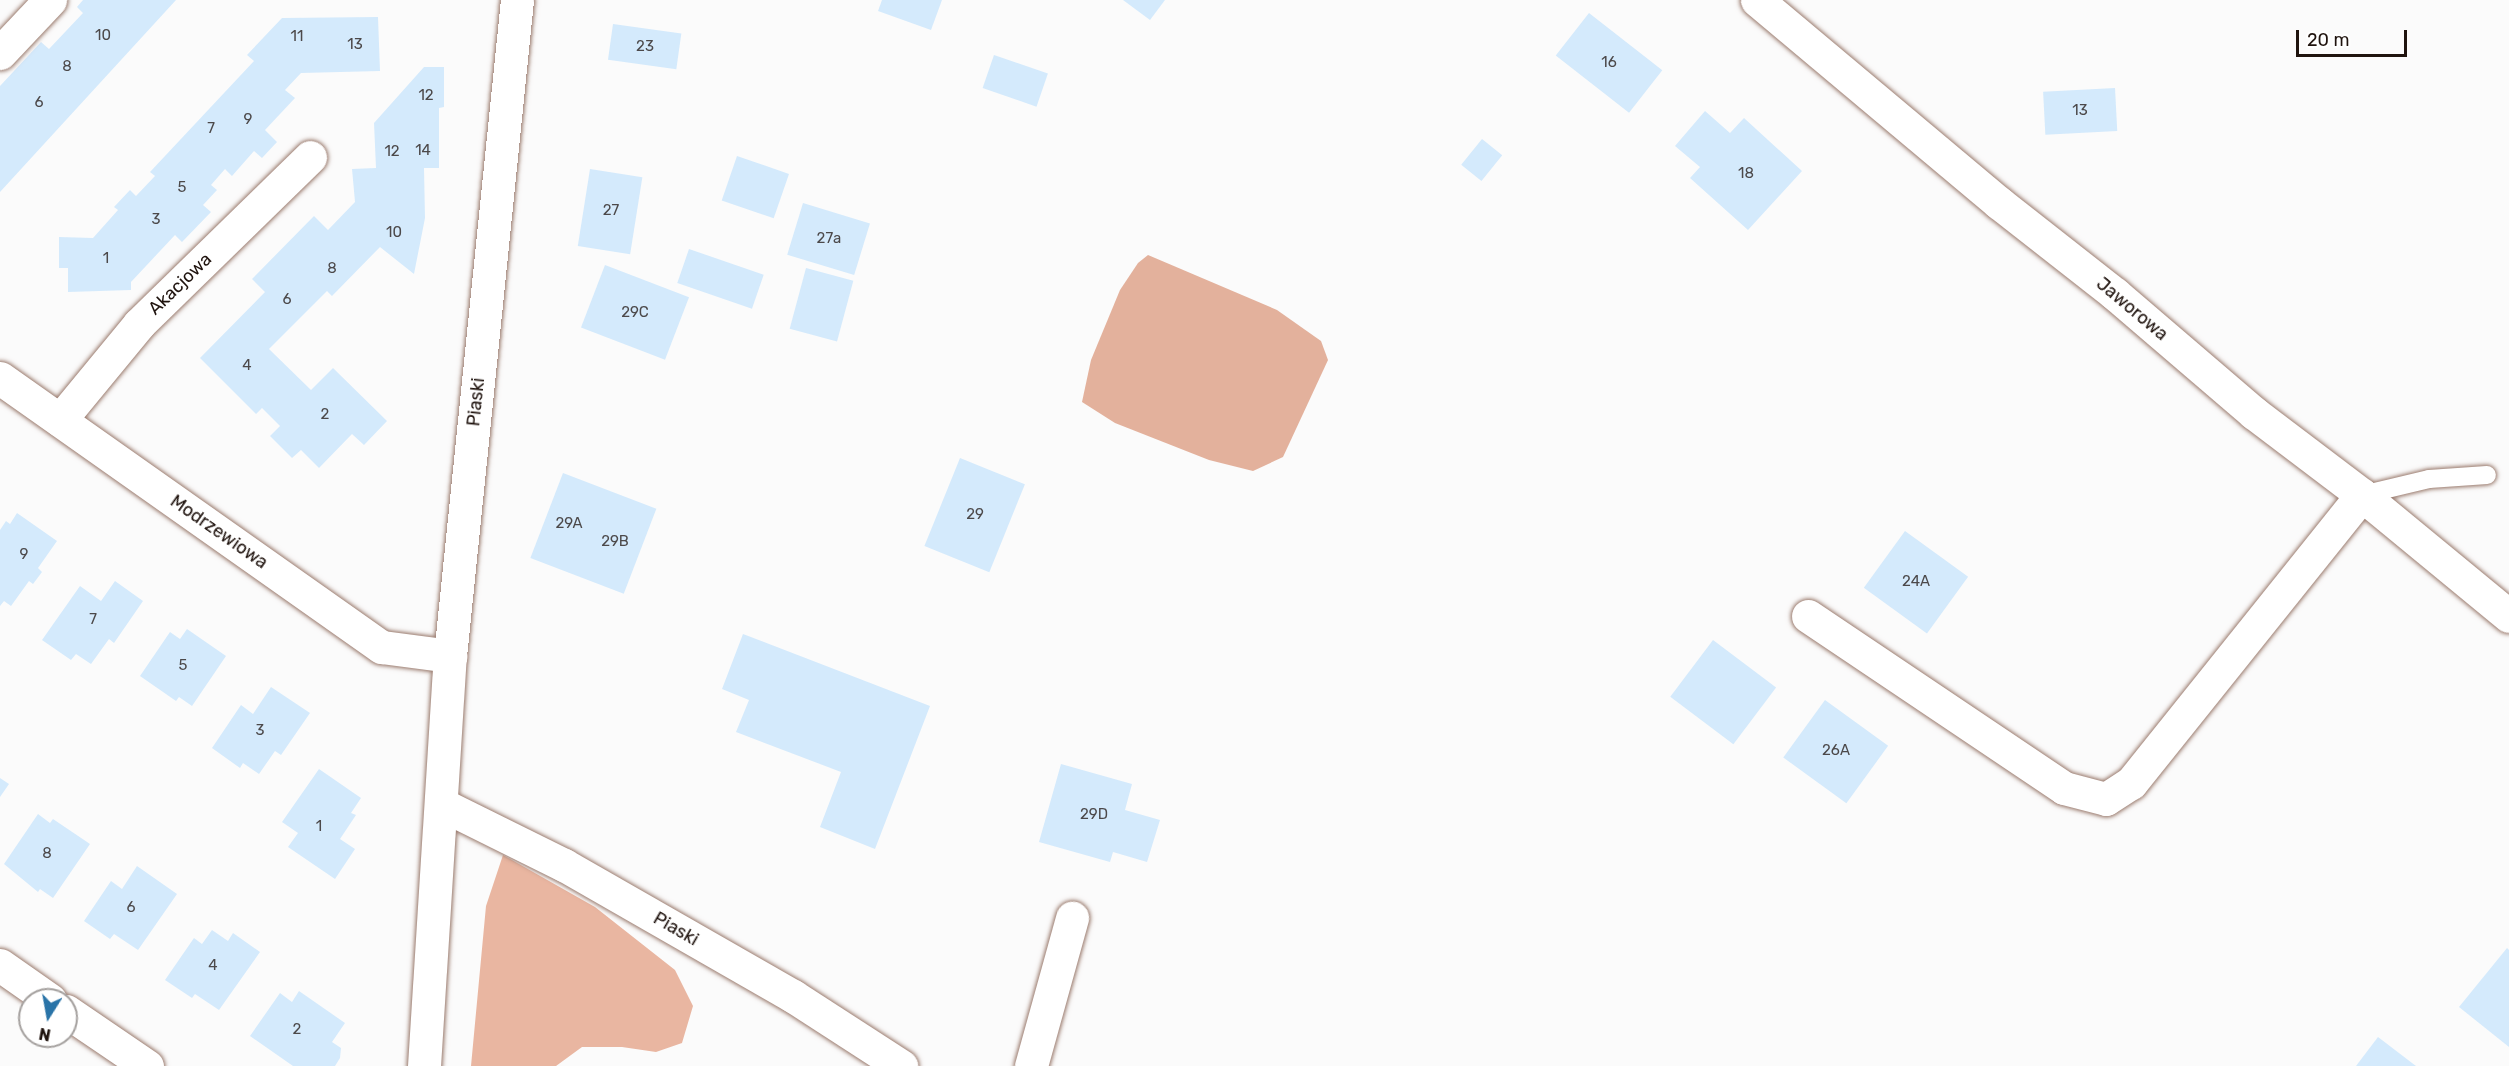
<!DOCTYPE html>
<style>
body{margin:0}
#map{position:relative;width:2509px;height:1066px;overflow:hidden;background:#fbfbfb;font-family:Rubik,sans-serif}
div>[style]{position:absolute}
.forest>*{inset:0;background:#e9b6a1}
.water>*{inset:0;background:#e3b19c}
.building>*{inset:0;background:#d4eafc;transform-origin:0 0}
.roads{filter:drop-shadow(0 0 2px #9b7c6f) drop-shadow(0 0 2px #9b7c6f)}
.lane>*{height:18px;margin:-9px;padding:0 9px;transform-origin:9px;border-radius:9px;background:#fff}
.street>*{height:33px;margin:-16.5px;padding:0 16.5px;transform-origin:16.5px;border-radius:16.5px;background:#fff}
span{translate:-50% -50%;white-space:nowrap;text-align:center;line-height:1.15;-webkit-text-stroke:4.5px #fff;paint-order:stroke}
.number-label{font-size:15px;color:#4c494a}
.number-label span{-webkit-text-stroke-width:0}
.street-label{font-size:18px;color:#1f130e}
.north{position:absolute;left:18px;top:988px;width:60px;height:60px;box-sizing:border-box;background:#fff;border:2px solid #a5a19f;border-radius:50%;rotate:191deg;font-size:16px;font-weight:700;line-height:24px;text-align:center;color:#1f130e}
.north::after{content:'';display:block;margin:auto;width:21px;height:27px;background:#2a74a8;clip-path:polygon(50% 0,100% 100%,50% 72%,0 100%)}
.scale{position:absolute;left:2296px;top:30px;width:111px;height:27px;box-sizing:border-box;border:3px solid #1f130e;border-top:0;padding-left:8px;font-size:18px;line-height:21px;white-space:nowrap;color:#1f130e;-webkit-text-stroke:4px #fff;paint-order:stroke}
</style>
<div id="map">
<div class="forest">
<i style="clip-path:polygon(503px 855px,595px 907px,675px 970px,693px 1006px,682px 1043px,656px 1052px,622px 1047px,582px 1047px,556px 1066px,471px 1066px,486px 906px)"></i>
</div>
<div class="water">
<i style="clip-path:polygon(1148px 255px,1277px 310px,1321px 341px,1328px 360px,1283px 457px,1253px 471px,1209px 460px,1115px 423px,1082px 402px,1091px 360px,1120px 290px,1138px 263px)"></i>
</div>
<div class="building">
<i style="clip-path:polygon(83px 0,176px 0,0 192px,0 86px,41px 42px,49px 49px,83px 13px,77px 7px)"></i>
<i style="clip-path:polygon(882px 0,942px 0,931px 30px,878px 11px)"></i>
<i style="clip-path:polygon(1123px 0,1165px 0,1150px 20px)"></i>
<i style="left:1589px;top:13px;width:93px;height:54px;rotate:38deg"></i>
<i style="clip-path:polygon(378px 17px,380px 71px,301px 73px,285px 90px,295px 98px,265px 130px,277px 142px,262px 158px,254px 151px,232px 176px,225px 169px,211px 185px,217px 190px,203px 205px,211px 212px,182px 242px,175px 235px,131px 282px,131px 290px,68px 292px,68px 268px,59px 268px,59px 237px,93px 238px,118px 210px,114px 207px,130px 190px,136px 196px,155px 176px,150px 172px,254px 61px,247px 55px,282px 18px)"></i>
<i style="left:613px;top:24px;width:69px;height:36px;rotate:8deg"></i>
<i style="left:994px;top:55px;width:57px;height:35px;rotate:19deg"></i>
<i style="clip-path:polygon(424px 67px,444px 67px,444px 107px,439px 108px,439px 168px,424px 168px,425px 218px,414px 274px,380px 247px,332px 296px,327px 291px,269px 349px,311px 390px,333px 368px,387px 421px,364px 445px,352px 434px,319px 468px,301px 450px,292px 458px,270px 436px,280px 426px,262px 408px,256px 414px,200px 358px,265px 292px,252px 279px,314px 216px,328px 230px,355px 202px,352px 169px,376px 168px,374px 123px)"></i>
<i style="left:2115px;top:88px;width:43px;height:72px;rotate:87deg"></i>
<i style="clip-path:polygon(1705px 111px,1730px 133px,1744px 118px,1802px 171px,1748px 230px,1690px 178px,1700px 167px,1675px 146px)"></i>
<i style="left:1482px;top:139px;width:26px;height:33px;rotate:39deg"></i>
<i style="left:737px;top:156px;width:55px;height:47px;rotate:19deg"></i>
<i style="left:590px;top:169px;width:53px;height:78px;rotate:9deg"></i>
<i style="left:803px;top:203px;width:70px;height:54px;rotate:17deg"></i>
<i style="left:689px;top:249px;width:79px;height:36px;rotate:19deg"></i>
<i style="left:605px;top:265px;width:90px;height:67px;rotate:21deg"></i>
<i style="left:806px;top:268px;width:49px;height:63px;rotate:15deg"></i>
<i style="left:960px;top:458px;width:70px;height:95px;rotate:22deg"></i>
<i style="left:563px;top:473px;width:100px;height:91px;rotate:21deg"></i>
<i style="clip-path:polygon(17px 513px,57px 541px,38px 568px,42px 572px,33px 584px,29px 581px,11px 606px,4px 601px,0 606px,0 530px,6px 521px,10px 524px)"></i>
<i style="left:1905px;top:531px;width:78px;height:70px;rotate:36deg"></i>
<i style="clip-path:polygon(115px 581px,143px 601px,114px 643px,109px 639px,91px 664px,76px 654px,71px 660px,42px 640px,80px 586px,101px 601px)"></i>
<i style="clip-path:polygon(187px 629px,226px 656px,192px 706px,179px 697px,176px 701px,140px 676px,170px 632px,180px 639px)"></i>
<i style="clip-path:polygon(743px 634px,930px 706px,875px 849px,820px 827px,841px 772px,736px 732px,749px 700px,722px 689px)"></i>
<i style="left:1713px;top:640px;width:79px;height:71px;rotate:37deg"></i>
<i style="clip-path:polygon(271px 687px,310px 713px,281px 755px,275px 751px,259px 774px,243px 763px,240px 768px,212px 748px,241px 705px,253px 714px)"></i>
<i style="left:1825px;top:700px;width:78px;height:71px;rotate:36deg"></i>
<i style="clip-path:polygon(1061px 764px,1132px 784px,1125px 810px,1160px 820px,1147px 862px,1113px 852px,1110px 862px,1039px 842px)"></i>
<i style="clip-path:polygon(319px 769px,361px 798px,351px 813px,356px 815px,340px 839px,355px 849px,335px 879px,288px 847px,298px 833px,282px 822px)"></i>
<i style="clip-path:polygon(0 778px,9px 784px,0 797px)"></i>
<i style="clip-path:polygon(38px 814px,50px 823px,53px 819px,90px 844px,53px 898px,40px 889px,38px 892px,4px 864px)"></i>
<i style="clip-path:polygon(137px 866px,177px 894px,138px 950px,114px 934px,110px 939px,84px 921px,111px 881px,122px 889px)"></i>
<i style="clip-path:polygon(212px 930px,228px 941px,233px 933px,260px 952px,219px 1010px,195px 994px,192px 998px,165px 980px,194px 938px,202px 944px)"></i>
<i style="clip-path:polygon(2507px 948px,2509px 950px,2509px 1047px,2459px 1007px)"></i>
<i style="clip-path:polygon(299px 991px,345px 1023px,332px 1042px,341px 1048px,340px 1058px,335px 1066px,293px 1066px,250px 1036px,280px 993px,292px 1002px)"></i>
<i style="clip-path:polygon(2378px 1037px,2416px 1066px,2356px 1066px)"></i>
</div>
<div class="roads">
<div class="lane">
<i style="left:2362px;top:495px;width:69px;rotate:-13.4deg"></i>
<i style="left:2429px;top:479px;width:58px;rotate:-3.9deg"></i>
</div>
<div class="street">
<i style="left:1757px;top:0;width:316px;rotate:40deg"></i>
<i style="left:1999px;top:203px;width:147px;rotate:38.1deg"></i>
<i style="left:2115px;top:294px;width:183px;rotate:40.6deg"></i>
<i style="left:2254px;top:413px;width:136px;rotate:37.2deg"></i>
<i style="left:2362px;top:495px;width:190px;rotate:39.5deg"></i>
<i style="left:0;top:53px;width:73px;rotate:-46.7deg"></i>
<i style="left:0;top:378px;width:467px;rotate:35.2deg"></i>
<i style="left:382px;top:647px;width:69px;rotate:7.5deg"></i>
<i style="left:60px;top:420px;width:124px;rotate:-50.5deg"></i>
<i style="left:139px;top:324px;width:239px;rotate:-44.3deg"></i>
<i style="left:1808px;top:616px;width:308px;rotate:33.9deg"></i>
<i style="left:2064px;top:788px;width:43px;rotate:14.7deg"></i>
<i style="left:2106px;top:799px;width:30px;rotate:-33deg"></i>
<i style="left:2131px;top:783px;width:369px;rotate:-51.3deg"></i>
<i style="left:443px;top:805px;width:135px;rotate:26.4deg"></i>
<i style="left:564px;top:865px;width:264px;rotate:29.8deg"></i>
<i style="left:793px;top:996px;width:129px;rotate:32.9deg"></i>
<i style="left:0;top:965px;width:61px;rotate:35deg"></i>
<i style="left:66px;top:1011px;width:98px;rotate:34.2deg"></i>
<i style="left:424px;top:1066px;width:411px;rotate:-86.4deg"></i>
<i style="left:450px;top:656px;width:659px;rotate:-84.17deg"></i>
<i style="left:1031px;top:1066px;width:154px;rotate:-74.5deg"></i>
</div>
</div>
<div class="number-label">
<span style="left:103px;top:36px">10</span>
<span style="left:297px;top:37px">11</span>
<span style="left:355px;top:45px">13</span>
<span style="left:645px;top:47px">23</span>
<span style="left:1609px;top:63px">16</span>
<span style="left:67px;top:67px">8</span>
<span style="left:426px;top:96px">12</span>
<span style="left:39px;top:103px">6</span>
<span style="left:2080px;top:111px">13</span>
<span style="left:248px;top:120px">9</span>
<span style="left:211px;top:129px">7</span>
<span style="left:423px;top:151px">14</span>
<span style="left:392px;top:152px">12</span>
<span style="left:1746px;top:174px">18</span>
<span style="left:182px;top:188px">5</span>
<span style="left:611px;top:211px">27</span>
<span style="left:156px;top:220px">3</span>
<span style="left:394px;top:233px">10</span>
<span style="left:829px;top:239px">27a</span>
<span style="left:106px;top:259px">1</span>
<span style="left:332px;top:269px">8</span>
<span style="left:287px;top:300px">6</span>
<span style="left:635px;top:313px">29C</span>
<span style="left:247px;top:366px">4</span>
<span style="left:325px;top:415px">2</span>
<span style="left:975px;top:515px">29</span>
<span style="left:569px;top:524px">29A</span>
<span style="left:615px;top:542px">29B</span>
<span style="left:24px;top:555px">9</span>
<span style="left:1916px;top:582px">24A</span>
<span style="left:93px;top:620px">7</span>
<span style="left:183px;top:666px">5</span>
<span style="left:260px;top:731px">3</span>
<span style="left:1836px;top:751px">26A</span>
<span style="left:1094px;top:815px">29D</span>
<span style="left:319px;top:827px">1</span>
<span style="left:47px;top:854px">8</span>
<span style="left:131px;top:908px">6</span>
<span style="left:213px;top:966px">4</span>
<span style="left:297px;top:1030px">2</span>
</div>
<div class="street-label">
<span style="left:180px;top:284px;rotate:-44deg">Akacjowa</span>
<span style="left:2132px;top:309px;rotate:40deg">Jaworowa</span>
<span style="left:476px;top:402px;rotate:-84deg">Piaski</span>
<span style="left:219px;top:532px;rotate:35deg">Modrzewiowa</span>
<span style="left:676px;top:929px;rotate:30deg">Piaski</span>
</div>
<div class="north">N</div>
<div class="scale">20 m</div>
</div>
